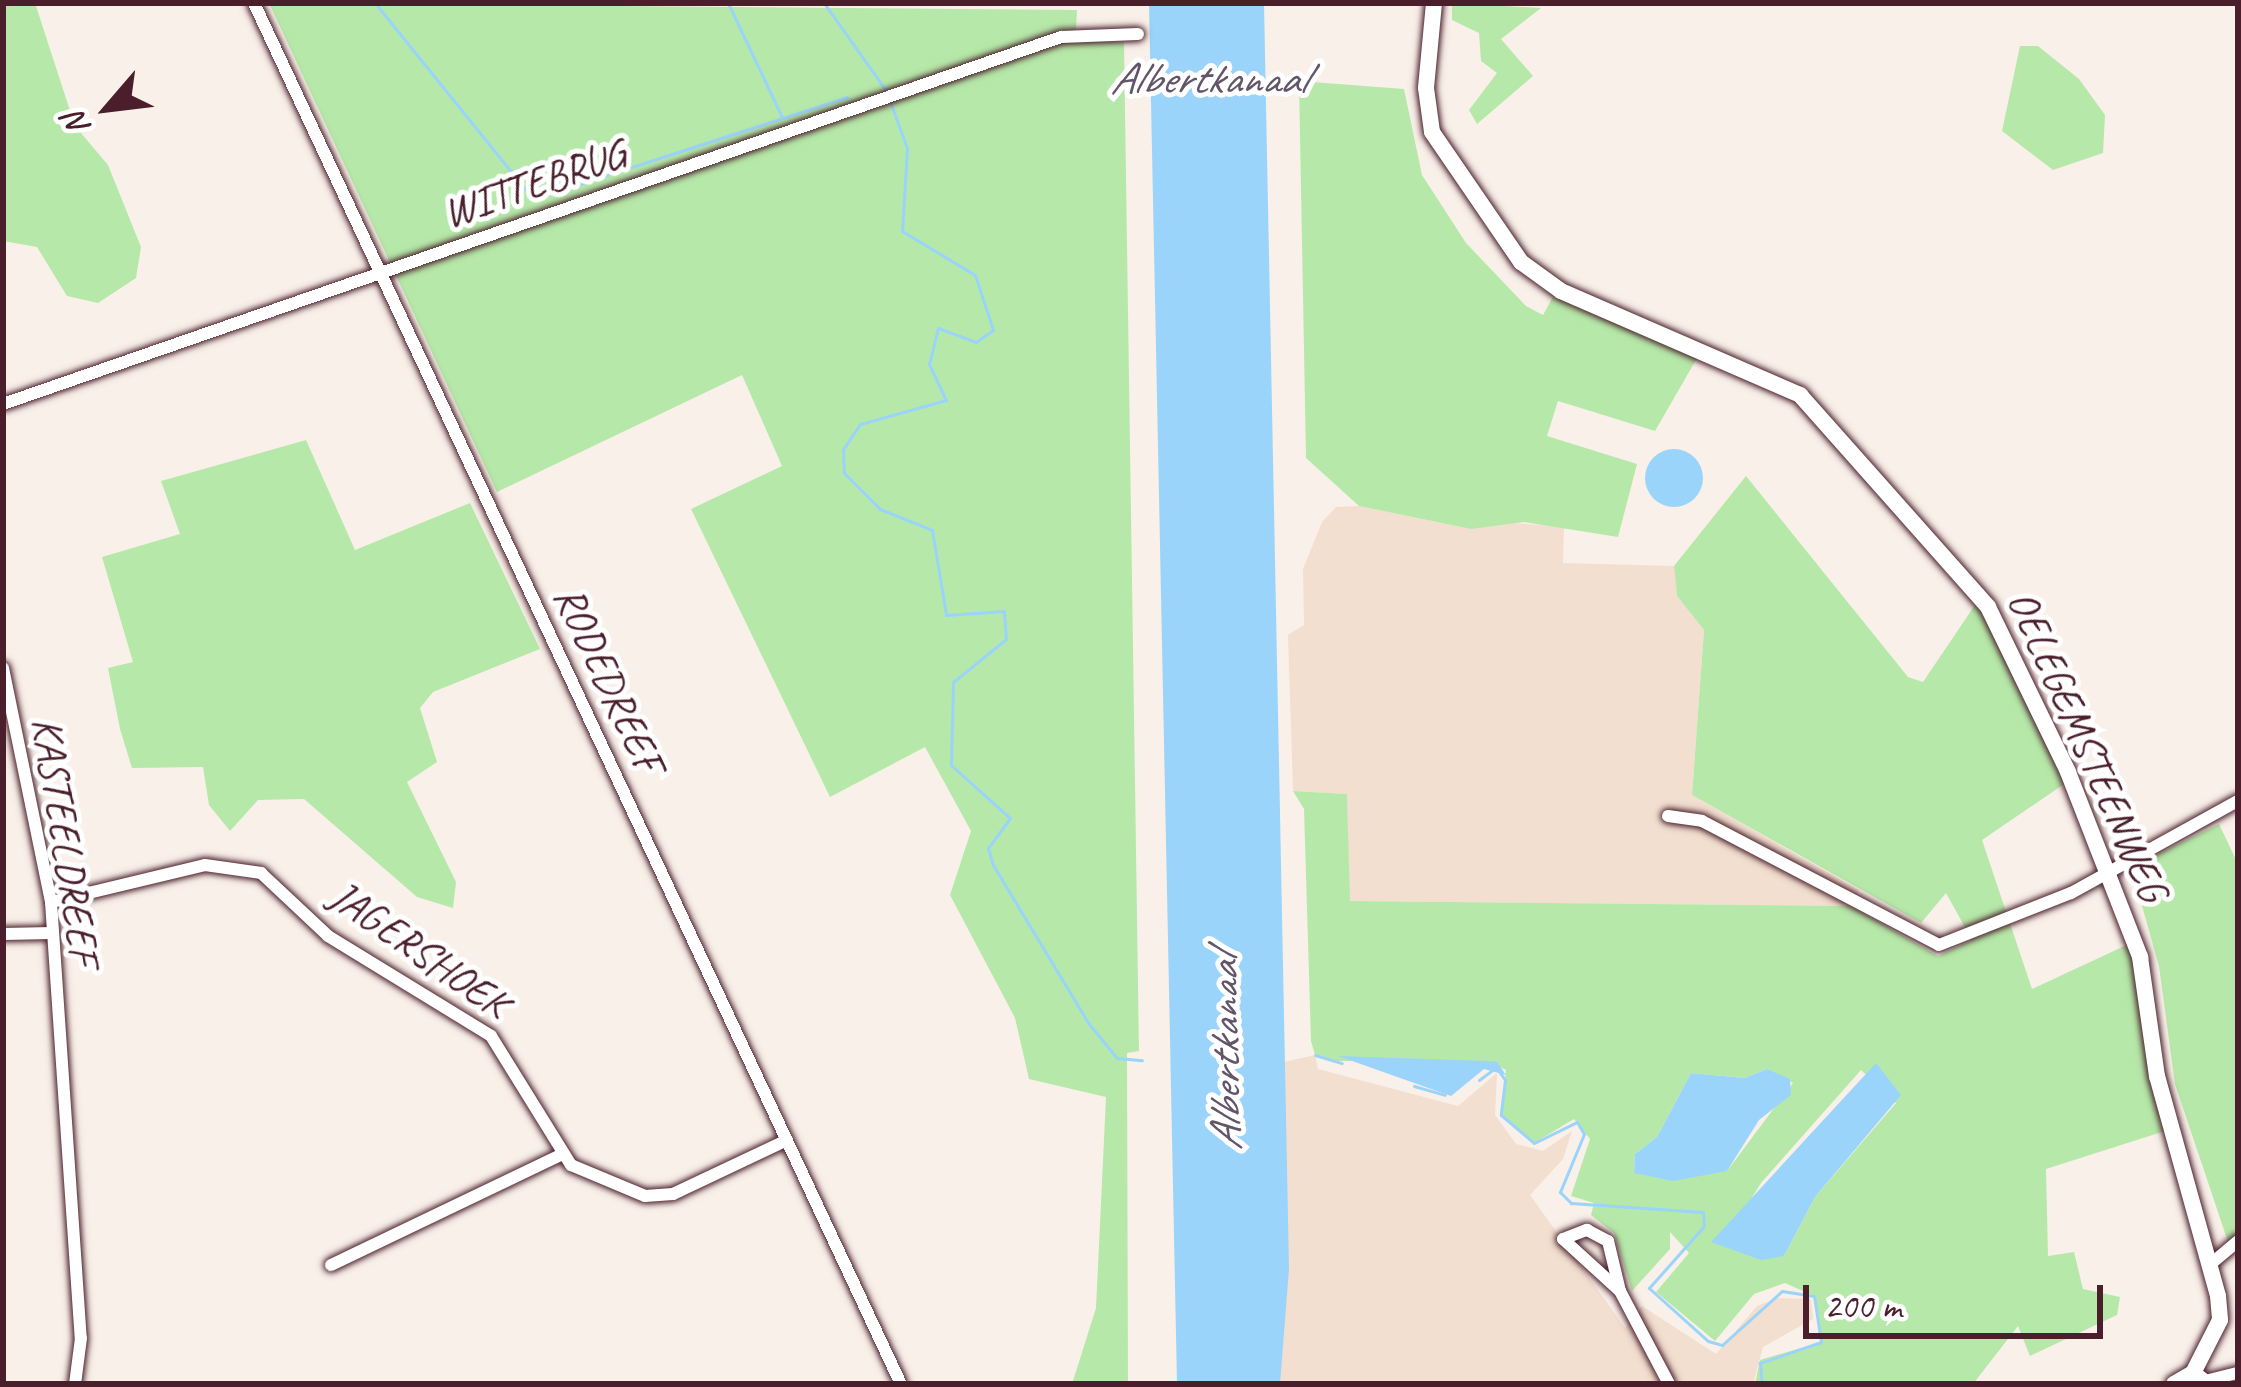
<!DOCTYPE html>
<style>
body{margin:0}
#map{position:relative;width:2241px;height:1387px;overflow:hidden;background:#f9f0e9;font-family:Caveat,sans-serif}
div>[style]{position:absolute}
.built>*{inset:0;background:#f2dfcf}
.green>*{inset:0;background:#b6e9a9}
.water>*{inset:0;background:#9ad4fa}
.round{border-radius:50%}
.stream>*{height:3px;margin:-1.5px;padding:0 1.5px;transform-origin:1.5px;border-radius:1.5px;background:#9ad4fa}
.roads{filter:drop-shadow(0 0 3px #4a1f2b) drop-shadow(0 0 3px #4a1f2b)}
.street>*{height:12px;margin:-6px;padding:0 6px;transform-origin:6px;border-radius:6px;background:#fff}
.secondary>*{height:16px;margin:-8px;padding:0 8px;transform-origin:8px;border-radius:8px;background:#fff}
span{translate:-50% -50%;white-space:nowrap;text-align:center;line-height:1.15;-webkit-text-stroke:10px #fff;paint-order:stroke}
.street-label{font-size:42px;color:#4a1f2b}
.water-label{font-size:45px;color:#625569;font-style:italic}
.frame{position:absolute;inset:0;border:6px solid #4a1f2b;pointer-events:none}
.north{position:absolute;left:48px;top:48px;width:120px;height:120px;-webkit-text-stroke:9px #fff;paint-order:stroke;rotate:242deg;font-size:33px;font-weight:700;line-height:48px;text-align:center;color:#4a1f2b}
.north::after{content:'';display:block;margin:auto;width:42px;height:54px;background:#4a1f2b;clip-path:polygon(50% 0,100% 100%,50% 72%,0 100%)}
.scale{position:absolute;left:1803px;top:1285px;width:300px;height:54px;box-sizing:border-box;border:6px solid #4a1f2b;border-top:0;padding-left:15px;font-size:36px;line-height:42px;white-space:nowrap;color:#4a1f2b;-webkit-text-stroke:9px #fff;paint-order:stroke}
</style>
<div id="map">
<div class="built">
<i style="clip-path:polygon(1359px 506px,1471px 529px,1491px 521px,1564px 527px,1563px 563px,1674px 566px,1677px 596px,1704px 630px,1692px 795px,1859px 890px,1851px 906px,1349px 901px,1347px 794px,1293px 791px,1288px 635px,1304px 625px,1303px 569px,1322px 522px,1336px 507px)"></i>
<i style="clip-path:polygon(1315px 1055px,1318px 1069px,1458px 1106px,1497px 1073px,1495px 1115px,1516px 1144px,1543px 1151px,1572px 1131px,1563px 1159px,1530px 1195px,1625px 1328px,1642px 1306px,1716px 1354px,1757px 1306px,1778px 1298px,1811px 1299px,1813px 1319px,1763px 1347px,1753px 1384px,1280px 1384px,1284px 1062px)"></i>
</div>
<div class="green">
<i style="clip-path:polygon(3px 3px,35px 3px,75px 126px,108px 165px,141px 247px,136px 278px,98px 303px,67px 296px,37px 247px,3px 241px)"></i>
<i style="clip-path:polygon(269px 3px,1077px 10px,1076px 29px,895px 88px,1061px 42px,1124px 42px,1139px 1051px,1127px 1053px,1128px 1384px,1072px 1384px,1096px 1308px,1106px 1097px,1029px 1079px,1015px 1018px,950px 895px,971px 831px,925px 747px,830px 797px,691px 509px,782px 466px,742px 375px,497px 492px)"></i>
<i style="clip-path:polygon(1452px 3px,1541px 8px,1501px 39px,1533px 76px,1477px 124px,1469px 110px,1497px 73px,1481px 61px,1479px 33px,1452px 20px)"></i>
<i style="clip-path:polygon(2020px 46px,2038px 46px,2079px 79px,2105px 115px,2103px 153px,2053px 170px,2002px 131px)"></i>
<i style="clip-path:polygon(1299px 81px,1404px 89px,1422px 175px,1466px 243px,1526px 306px,1543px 315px,1554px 295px,1700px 353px,1655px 431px,1558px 401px,1547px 436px,1637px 464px,1618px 537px,1524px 522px,1471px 529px,1359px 506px,1306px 458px)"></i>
<i style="clip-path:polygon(306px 440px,355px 550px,470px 503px,540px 649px,433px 692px,420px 708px,437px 762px,407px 782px,456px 882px,453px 908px,417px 897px,304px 799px,258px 800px,230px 831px,209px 805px,203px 767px,132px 768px,120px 729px,108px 668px,133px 662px,102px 557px,180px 534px,161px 481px)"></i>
<i style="clip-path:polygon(evenodd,1746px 476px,1908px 677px,1923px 682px,1977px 602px,2067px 782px,1982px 840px,2032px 989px,2131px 943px,2165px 1131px,2046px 1169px,2048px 1256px,2074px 1252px,2083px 1289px,2120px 1297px,2117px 1315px,2030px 1356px,2018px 1326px,1973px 1384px,1755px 1384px,1760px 1360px,1821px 1342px,1814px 1296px,1785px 1283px,1754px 1294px,1715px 1341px,1656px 1292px,1689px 1253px,1670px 1232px,1670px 1249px,1632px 1291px,1614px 1233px,1591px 1215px,1594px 1203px,1571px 1196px,1590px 1139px,1574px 1119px,1534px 1143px,1501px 1115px,1506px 1070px,1487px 1061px,1336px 1061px,1315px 1055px,1311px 1041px,1304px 809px,1293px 791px,1347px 794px,1350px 901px,1851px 906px,1938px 956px,1972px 940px,1946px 893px,1921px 923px,1692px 795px,1704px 630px,1677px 596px,1674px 566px,1746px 476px,1767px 1069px,1793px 1083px,1727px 1171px,1634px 1173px,1635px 1154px,1657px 1137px,1691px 1073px,1745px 1078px,1767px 1069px,1746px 476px,1861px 1070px,1896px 1103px,1815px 1197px,1784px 1256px,1738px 1250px,1735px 1225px,1761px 1183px,1861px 1070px)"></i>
<i style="clip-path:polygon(2221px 818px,2134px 866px,2219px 824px,2238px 864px,2238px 1238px,2229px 1245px,2175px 1084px,2159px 966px,2131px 867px)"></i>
</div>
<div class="water">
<i style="clip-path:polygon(1149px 3px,1264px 3px,1289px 1269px,1280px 1384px,1177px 1384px)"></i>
<i class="round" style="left:1645px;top:449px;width:58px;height:58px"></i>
<i style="clip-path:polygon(1338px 1056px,1487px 1061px,1497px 1062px,1506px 1075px,1484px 1069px,1451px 1096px)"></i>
<i style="clip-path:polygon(1876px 1063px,1901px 1095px,1815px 1197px,1784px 1256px,1761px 1260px,1711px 1242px)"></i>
<i style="clip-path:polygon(1767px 1069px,1790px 1079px,1791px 1095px,1759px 1120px,1727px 1171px,1673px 1181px,1634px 1173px,1635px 1154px,1657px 1137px,1691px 1073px,1745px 1078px)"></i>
</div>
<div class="stream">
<i style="left:375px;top:3px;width:252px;rotate:51.1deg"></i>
<i style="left:533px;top:199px;width:330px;rotate:-18deg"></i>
<i style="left:728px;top:3px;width:126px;rotate:64.7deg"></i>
<i style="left:824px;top:3px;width:109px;rotate:54.7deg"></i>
<i style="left:891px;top:104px;width:47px;rotate:70deg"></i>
<i style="left:907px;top:148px;width:83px;rotate:93.4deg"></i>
<i style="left:902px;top:231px;width:85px;rotate:31.1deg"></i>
<i style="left:975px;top:275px;width:58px;rotate:71.9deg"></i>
<i style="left:993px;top:330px;width:21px;rotate:145deg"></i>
<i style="left:976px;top:342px;width:40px;rotate:-159.8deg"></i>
<i style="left:938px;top:328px;width:37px;rotate:104deg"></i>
<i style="left:929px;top:364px;width:40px;rotate:65deg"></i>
<i style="left:946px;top:400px;width:89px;rotate:164.4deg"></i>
<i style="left:860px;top:424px;width:30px;rotate:124deg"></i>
<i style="left:843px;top:449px;width:24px;rotate:88deg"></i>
<i style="left:844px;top:473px;width:51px;rotate:45deg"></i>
<i style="left:880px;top:509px;width:56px;rotate:22deg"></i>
<i style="left:932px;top:530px;width:86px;rotate:80.6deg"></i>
<i style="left:946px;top:615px;width:58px;rotate:-3.9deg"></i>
<i style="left:1004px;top:611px;width:28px;rotate:86deg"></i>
<i style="left:1006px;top:639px;width:68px;rotate:140.9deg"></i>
<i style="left:953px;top:682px;width:83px;rotate:91.4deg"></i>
<i style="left:951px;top:765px;width:79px;rotate:41.9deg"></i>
<i style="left:1010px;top:818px;width:37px;rotate:126deg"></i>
<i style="left:988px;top:848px;width:18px;rotate:74deg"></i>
<i style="left:993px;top:865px;width:186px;rotate:58.9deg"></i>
<i style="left:1089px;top:1024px;width:44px;rotate:50.5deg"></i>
<i style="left:1117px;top:1058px;width:25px;rotate:5deg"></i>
<i style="left:1315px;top:1055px;width:28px;rotate:17deg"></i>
<i style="left:1479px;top:1080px;width:21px;rotate:-37deg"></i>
<i style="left:1496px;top:1067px;width:16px;rotate:55deg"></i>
<i style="left:1505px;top:1080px;width:35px;rotate:97deg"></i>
<i style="left:1501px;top:1115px;width:43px;rotate:40.3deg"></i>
<i style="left:1534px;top:1143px;width:48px;rotate:-26deg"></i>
<i style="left:1577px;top:1122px;width:14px;rotate:60deg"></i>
<i style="left:1584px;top:1134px;width:63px;rotate:112.5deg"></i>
<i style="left:1560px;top:1192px;width:16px;rotate:45deg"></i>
<i style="left:1571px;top:1203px;width:132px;rotate:3.9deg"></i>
<i style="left:1703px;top:1212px;width:14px;rotate:86deg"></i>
<i style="left:1704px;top:1226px;width:83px;rotate:131.6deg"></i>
<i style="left:1649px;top:1288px;width:79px;rotate:41.9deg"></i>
<i style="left:1708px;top:1341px;width:15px;rotate:16deg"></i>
<i style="left:1722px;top:1345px;width:81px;rotate:-42deg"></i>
<i style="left:1782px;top:1291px;width:32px;rotate:9deg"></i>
<i style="left:1814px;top:1296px;width:47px;rotate:81.3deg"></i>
<i style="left:1821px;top:1342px;width:65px;rotate:161deg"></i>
<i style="left:1760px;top:1363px;width:21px;rotate:85deg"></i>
<i style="left:1414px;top:1086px;width:32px;rotate:16deg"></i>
</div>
<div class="roads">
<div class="street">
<i style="left:254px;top:3px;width:1525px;rotate:64.9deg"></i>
<i style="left:3px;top:404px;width:1120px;rotate:-19.13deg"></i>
<i style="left:1061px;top:37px;width:77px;rotate:-2.2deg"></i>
<i style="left:3px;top:668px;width:239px;rotate:78.4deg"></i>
<i style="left:51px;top:902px;width:437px;rotate:86.1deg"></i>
<i style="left:81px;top:1338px;width:46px;rotate:97.4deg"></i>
<i style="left:1668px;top:816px;width:34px;rotate:8deg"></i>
<i style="left:1702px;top:821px;width:267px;rotate:27.6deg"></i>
<i style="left:1939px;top:945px;width:142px;rotate:-21.5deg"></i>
<i style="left:2071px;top:893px;width:191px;rotate:-28.9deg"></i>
<i style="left:51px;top:902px;width:158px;rotate:-13.5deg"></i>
<i style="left:205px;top:865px;width:57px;rotate:8.1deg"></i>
<i style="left:261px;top:873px;width:92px;rotate:43.2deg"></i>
<i style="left:328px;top:936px;width:191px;rotate:31.5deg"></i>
<i style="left:491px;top:1036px;width:152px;rotate:58.2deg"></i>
<i style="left:571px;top:1165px;width:80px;rotate:22.7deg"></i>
<i style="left:645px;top:1196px;width:28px;rotate:-4deg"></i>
<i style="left:673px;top:1194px;width:126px;rotate:-25.3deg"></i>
<i style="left:3px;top:934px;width:49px;rotate:-1.2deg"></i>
<i style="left:1587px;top:1230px;width:24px;rotate:28deg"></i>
<i style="left:1608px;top:1241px;width:51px;rotate:76.5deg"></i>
<i style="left:1620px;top:1291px;width:77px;rotate:-137.6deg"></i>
<i style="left:1563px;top:1239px;width:26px;rotate:-21deg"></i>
<i style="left:2213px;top:1262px;width:33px;rotate:-40deg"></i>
<i style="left:331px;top:1265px;width:257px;rotate:-25.6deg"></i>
<i style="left:1620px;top:1291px;width:105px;rotate:62.2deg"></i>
<i style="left:2205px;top:1381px;width:34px;rotate:-14deg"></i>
</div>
<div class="secondary">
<i style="left:1434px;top:3px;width:85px;rotate:95.4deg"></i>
<i style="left:1426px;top:88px;width:44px;rotate:82.2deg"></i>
<i style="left:1432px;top:132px;width:158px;rotate:55.6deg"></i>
<i style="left:1521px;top:262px;width:49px;rotate:35.9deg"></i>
<i style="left:1561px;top:291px;width:261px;rotate:23.5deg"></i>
<i style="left:1800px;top:395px;width:283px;rotate:48.4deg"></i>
<i style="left:1988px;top:607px;width:183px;rotate:64.1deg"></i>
<i style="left:2068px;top:772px;width:199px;rotate:68.7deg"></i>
<i style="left:2140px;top:957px;width:120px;rotate:81.9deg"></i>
<i style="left:2157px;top:1076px;width:228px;rotate:74.5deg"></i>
<i style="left:2218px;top:1296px;width:24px;rotate:85deg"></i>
<i style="left:2220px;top:1320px;width:59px;rotate:117deg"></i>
<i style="left:2174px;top:1384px;width:22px;rotate:-30deg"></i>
<i style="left:2193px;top:1373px;width:18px;rotate:38deg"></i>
</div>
</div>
<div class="street-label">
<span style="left:534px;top:184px;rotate:-19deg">WITTEBRUG</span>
<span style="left:608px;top:679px;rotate:65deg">RODEDREEF</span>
<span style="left:2087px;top:746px;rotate:66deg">OELEGEMSTEENWEG</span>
<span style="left:65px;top:841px;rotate:81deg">KASTEELDREEF</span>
<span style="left:419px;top:950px;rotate:35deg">JAGERSHOEK</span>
</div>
<div class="water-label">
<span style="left:1208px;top:79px">Albertkanaal</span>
<span style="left:1225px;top:1053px;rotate:-91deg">Albertkanaal</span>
</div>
<div class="frame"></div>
<div class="north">N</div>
<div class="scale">200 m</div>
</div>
